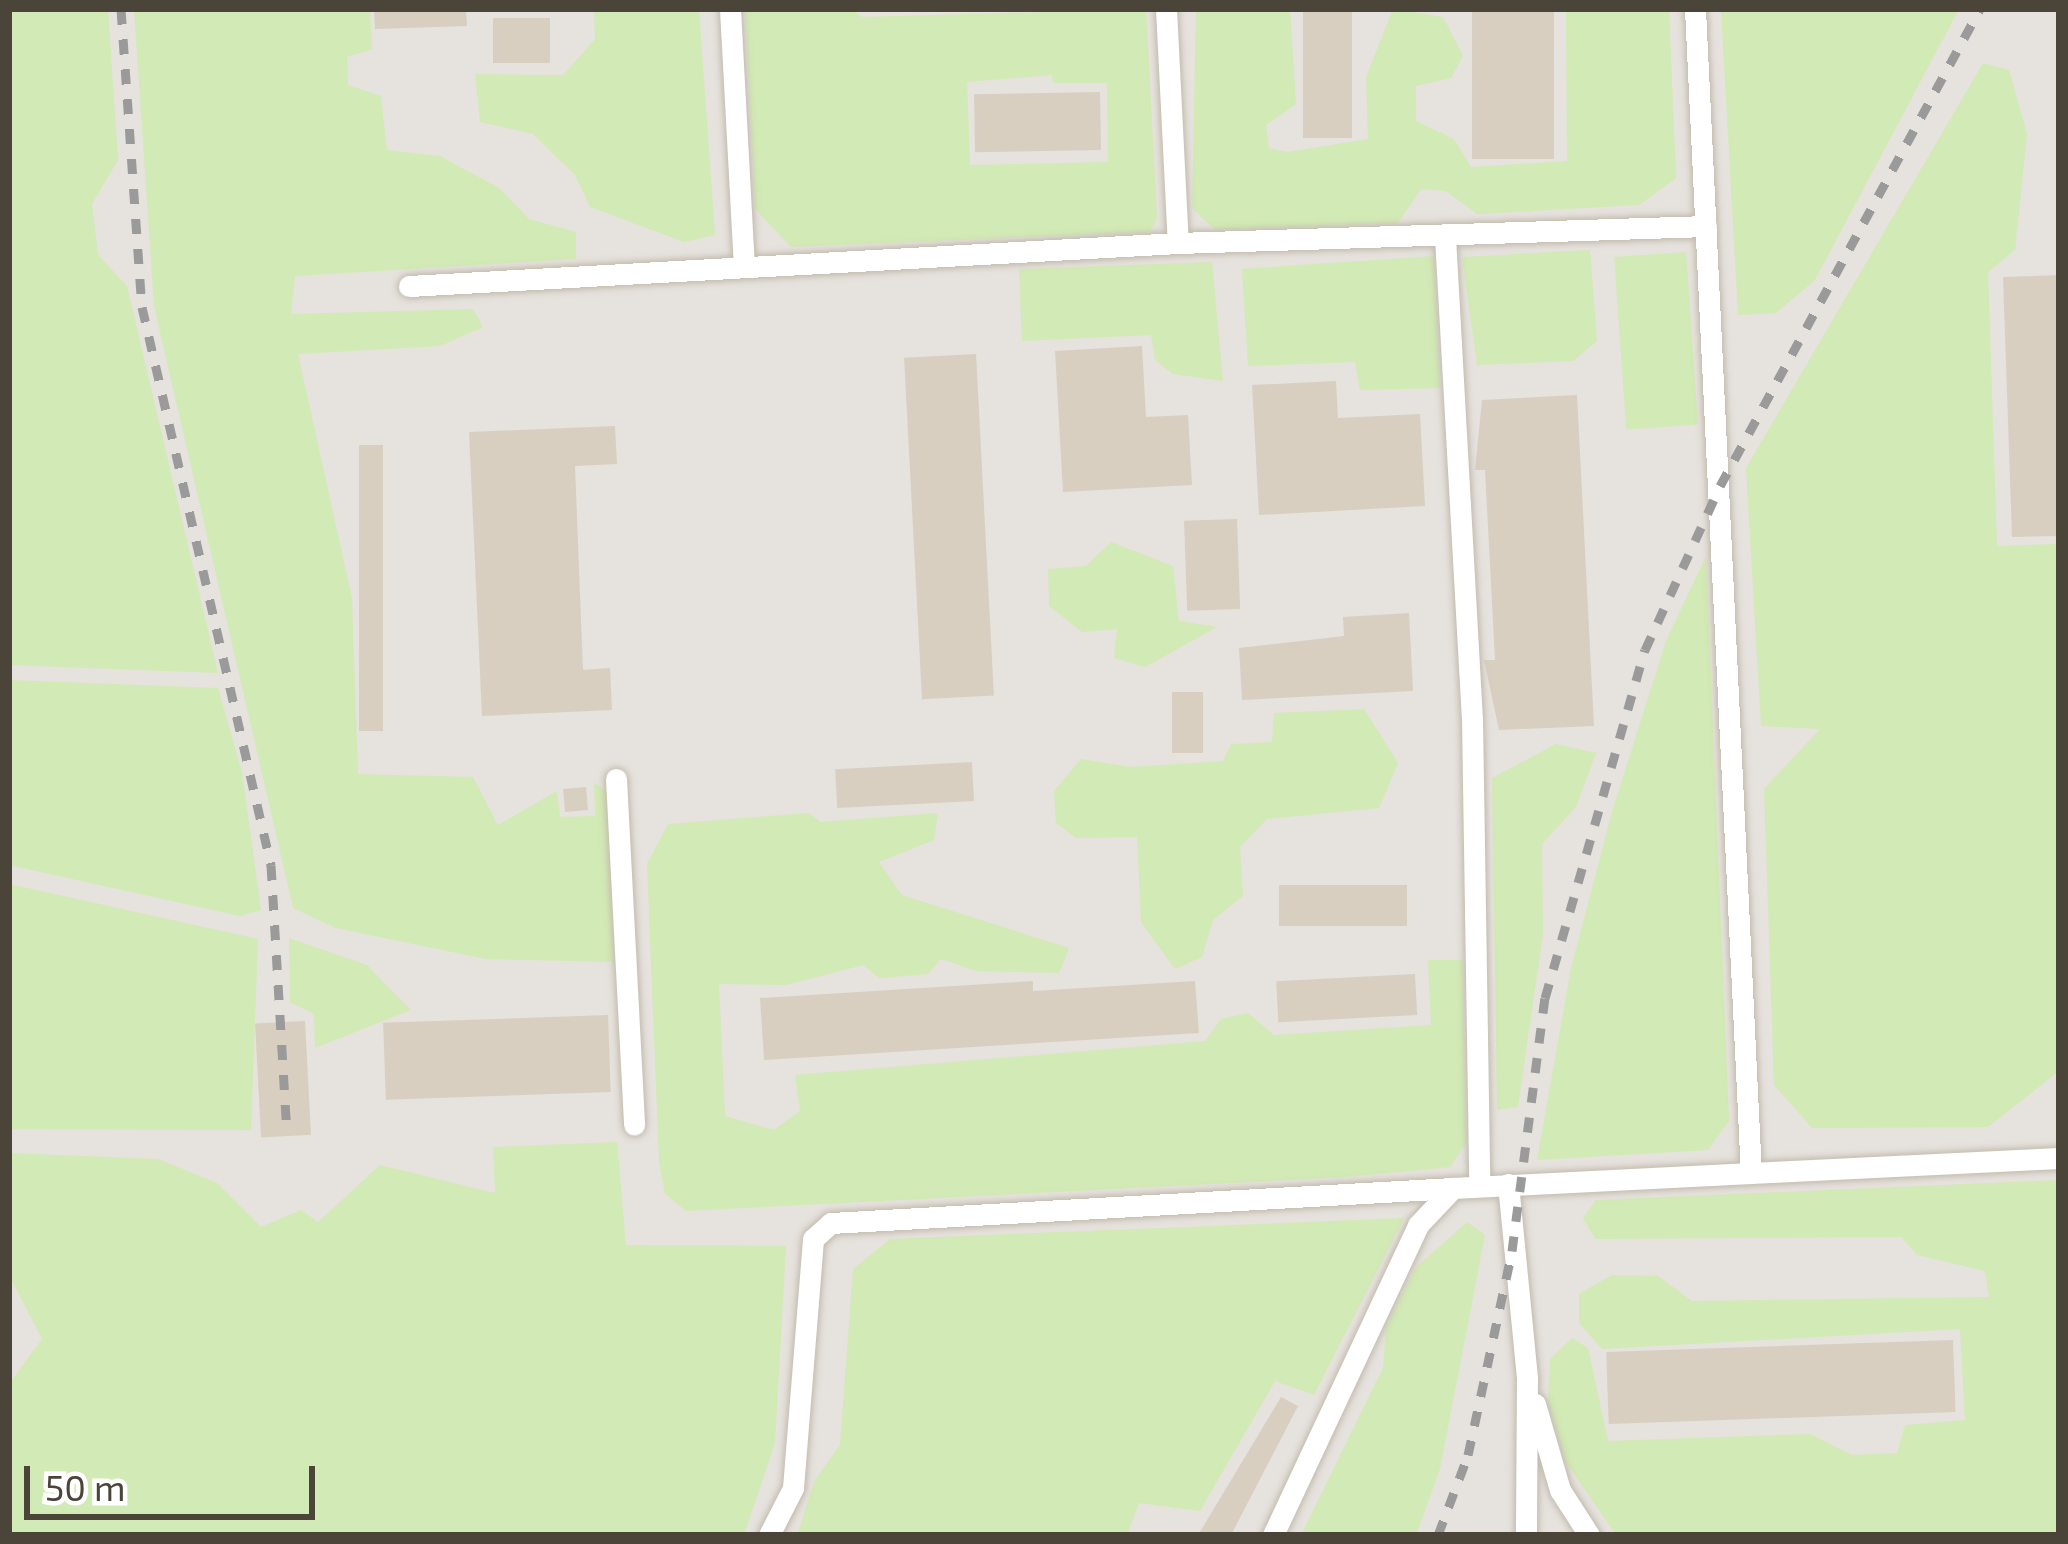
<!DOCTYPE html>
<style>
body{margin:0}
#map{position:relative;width:2068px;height:1544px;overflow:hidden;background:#f6f3ec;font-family:"Exo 2",sans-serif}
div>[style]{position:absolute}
.industrial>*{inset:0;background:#e6e2dd;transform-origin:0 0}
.green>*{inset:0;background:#d2eab5;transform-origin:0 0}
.building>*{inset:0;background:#d8cfc1;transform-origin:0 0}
.roads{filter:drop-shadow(0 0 3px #c2bbae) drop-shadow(0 0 3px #c2bbae)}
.service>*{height:21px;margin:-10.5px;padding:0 10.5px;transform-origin:10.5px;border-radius:10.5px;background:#fff}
.rail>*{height:9px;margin-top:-4.5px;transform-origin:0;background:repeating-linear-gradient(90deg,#9a9a9a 0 15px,transparent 0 30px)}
span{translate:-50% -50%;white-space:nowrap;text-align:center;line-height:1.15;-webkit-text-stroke:12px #fff;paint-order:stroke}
.frame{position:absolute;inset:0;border:12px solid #4b4439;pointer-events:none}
.scale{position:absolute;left:24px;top:1466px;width:291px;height:54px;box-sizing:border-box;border:6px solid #4b4439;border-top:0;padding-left:15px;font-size:36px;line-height:42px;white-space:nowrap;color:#4b4439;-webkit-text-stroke:9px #fff;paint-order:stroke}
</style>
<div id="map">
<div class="industrial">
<i style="left:9px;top:9px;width:2050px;height:1526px"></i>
</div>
<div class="green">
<i style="clip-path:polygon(9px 9px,108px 9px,118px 160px,92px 204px,98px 255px,127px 286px,218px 673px,9px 665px)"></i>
<i style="clip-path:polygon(134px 9px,370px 9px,372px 49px,347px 57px,348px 85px,381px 96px,387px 150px,440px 156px,499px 188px,529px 219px,576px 232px,576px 259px,295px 276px,291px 314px,473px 309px,483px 327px,440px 346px,298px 354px,352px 598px,358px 774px,473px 777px,498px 825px,557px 791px,560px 817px,595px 816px,594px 783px,611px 793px,614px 962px,486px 959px,336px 928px,293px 908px,154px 306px)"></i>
<i style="clip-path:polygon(594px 9px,699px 9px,715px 235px,684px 242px,590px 207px,575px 175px,533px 134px,480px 122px,475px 74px,563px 75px,595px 39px)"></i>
<i style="clip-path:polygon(evenodd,745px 9px,852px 9px,862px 17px,1146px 9px,1157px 218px,1150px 232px,791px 247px,755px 209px,745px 9px,1052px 75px,1053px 83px,1107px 83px,1108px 162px,970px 165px,967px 82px,1052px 75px)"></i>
<i style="clip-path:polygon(1196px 9px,1290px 9px,1296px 104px,1266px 125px,1269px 148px,1287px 152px,1368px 139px,1366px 77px,1393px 9px,1443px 17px,1463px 56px,1451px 78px,1416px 86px,1416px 121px,1454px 139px,1471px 167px,1567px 161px,1566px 9px,1669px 9px,1676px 178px,1639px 205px,1477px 214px,1446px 191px,1421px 189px,1398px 223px,1215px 230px,1192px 208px)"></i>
<i style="clip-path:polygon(1721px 9px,1959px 9px,1815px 280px,1776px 313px,1738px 315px)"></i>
<i style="clip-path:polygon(1983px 63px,2009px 70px,2027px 134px,2015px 250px,1988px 272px,1997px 546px,2059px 544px,2059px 1071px,1988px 1127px,1812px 1128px,1774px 1085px,1764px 789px,1820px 729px,1761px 726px,1746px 468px)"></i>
<i style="clip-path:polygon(1590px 250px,1597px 341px,1573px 361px,1477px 365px,1462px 257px)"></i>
<i style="left:1686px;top:252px;width:173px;height:72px;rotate:86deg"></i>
<i style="clip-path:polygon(1434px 256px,1440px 388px,1360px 390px,1355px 362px,1248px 366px,1242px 269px)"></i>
<i style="clip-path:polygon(1212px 262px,1223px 381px,1173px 374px,1155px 360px,1151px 335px,1022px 341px,1019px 269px)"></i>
<i style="clip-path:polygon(1111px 542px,1173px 566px,1179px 621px,1217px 627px,1145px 667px,1114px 658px,1117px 629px,1082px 632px,1049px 606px,1048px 569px,1086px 566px)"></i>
<i style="clip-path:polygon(1706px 556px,1729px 1121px,1708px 1150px,1537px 1160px,1571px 968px,1612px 812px,1666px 641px)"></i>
<i style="clip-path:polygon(9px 680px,218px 688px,242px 772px,261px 910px,240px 916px,9px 865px)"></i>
<i style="clip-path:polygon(1364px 709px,1398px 763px,1379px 808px,1267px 819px,1240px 847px,1243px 896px,1213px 920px,1202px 957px,1175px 969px,1141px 922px,1137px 837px,1076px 838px,1056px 823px,1054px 791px,1081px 759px,1131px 767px,1223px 761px,1231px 744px,1272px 742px,1274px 713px)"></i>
<i style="clip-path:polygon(1556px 744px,1596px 753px,1576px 807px,1542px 844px,1543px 934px,1518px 1107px,1497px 1110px,1492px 778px)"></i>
<i style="clip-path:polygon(808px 813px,821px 822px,938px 813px,934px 840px,879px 862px,902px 895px,1069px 948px,1059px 973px,976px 971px,941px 959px,928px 974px,879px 978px,863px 965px,786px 985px,719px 984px,725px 1116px,774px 1130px,800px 1111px,795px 1075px,1205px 1041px,1221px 1019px,1248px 1013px,1274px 1035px,1431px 1025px,1428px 960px,1463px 960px,1466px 1143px,1450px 1167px,1348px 1177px,686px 1211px,665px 1194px,659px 1162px,647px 864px,668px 824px)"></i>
<i style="clip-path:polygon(9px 884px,258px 939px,251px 1130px,9px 1129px)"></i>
<i style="clip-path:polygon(289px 938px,367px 965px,411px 1010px,315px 1048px,314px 1014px,290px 1002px)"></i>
<i style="clip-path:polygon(617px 1142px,626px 1245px,786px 1246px,775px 1443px,744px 1535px,9px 1535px,9px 1384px,42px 1339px,9px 1275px,9px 1153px,158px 1159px,217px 1183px,261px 1227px,301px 1210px,318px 1222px,380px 1165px,495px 1193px,493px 1147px)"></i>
<i style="clip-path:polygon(2059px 1180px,2059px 1535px,1616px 1535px,1565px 1461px,1548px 1404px,1550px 1359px,1572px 1338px,1588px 1348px,1608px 1441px,1810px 1434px,1852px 1455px,1897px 1453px,1905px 1425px,1965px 1420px,1960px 1329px,1602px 1349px,1579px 1323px,1579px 1294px,1612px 1275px,1658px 1276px,1692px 1301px,1989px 1297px,1985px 1271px,1917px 1255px,1901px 1237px,1595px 1239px,1583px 1218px,1596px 1200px)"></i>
<i style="clip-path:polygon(1404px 1218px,1314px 1395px,1275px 1381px,1200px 1511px,1139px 1503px,1127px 1535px,797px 1535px,815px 1480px,840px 1445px,853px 1269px,890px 1239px)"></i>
<i style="clip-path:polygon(1467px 1222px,1485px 1235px,1440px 1469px,1416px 1535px,1301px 1535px,1383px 1368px,1386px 1328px,1415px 1268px)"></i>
</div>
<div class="building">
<i style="clip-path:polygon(374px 9px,466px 9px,467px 26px,375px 29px)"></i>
<i style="left:1303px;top:9px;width:49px;height:129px"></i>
<i style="left:1472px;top:9px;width:82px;height:150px"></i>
<i style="left:550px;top:18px;width:45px;height:57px;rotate:90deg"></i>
<i style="left:1100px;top:92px;width:58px;height:126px;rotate:89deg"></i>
<i style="clip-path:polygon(2059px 275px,2059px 536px,2012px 537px,2003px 277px)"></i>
<i style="clip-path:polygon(1142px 346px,1146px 417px,1188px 415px,1192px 485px,1063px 492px,1055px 351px)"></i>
<i style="left:976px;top:354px;width:342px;height:72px;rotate:87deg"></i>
<i style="clip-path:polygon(1336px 381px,1338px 418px,1420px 414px,1425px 506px,1259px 515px,1252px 385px)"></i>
<i style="clip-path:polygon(1577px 395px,1594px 726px,1499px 730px,1484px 660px,1495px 660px,1485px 470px,1475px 470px,1482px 400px)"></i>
<i style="clip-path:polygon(615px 426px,617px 464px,575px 466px,583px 670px,610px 668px,612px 710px,482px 716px,469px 432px)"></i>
<i style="left:359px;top:445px;width:24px;height:286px"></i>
<i style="left:1237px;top:519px;width:90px;height:53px;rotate:88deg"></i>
<i style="clip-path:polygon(1409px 613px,1413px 691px,1242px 700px,1239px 648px,1344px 636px,1343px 617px)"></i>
<i style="left:1172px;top:692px;width:31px;height:61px"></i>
<i style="left:972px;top:762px;width:39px;height:137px;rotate:87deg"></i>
<i style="left:586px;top:787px;width:23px;height:23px;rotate:85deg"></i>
<i style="left:1407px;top:885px;width:41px;height:128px;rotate:90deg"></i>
<i style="left:1415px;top:974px;width:41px;height:139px;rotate:87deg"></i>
<i style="clip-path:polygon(1033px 981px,1033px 991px,1195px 981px,1199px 1033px,764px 1060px,760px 998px)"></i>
<i style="left:608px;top:1015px;width:77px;height:225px;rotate:88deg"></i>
<i style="left:305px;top:1021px;width:114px;height:50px;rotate:87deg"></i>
<i style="left:1953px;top:1340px;width:72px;height:347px;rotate:88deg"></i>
<i style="clip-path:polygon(1281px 1397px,1298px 1406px,1231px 1535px,1198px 1535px)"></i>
</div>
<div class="roads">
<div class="service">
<i style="left:730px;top:9px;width:256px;rotate:86.9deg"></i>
<i style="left:1166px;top:9px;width:234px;rotate:87.1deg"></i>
<i style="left:1695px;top:9px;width:1165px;rotate:87.25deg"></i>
<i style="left:1751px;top:1173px;width:308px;rotate:-2.8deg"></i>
<i style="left:1445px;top:237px;width:482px;rotate:86.8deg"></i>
<i style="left:1472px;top:718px;width:466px;rotate:89.1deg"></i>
<i style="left:409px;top:286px;width:770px;rotate:-3.2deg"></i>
<i style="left:1178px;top:243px;width:528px;rotate:-1.84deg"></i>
<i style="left:616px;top:779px;width:346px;rotate:87deg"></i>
<i style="left:1508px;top:1184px;width:196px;rotate:84.4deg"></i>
<i style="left:1527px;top:1379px;width:156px;rotate:90.4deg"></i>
<i style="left:1535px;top:1404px;width:90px;rotate:73.8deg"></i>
<i style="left:1560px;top:1490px;width:54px;rotate:57.2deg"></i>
<i style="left:769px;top:1535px;width:53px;rotate:-62.9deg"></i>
<i style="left:793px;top:1488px;width:250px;rotate:-85.4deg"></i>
<i style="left:813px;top:1239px;width:24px;rotate:-42deg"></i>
<i style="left:831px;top:1223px;width:623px;rotate:-3.22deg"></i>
<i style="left:1273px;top:1535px;width:342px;rotate:-64.9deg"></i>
<i style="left:1418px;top:1225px;width:51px;rotate:-46.6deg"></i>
<i style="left:1453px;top:1188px;width:298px;rotate:-2.9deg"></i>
</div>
</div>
<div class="rail">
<i style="left:121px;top:9px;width:299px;rotate:86deg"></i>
<i style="left:142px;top:307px;width:573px;rotate:76.98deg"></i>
<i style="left:271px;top:865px;width:268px;rotate:86.6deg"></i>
<i style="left:1438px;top:1535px;width:85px;rotate:-69.4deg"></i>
<i style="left:1468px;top:1455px;width:209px;rotate:-77.8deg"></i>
<i style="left:1512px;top:1251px;width:255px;rotate:-82.6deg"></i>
<i style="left:1545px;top:998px;width:362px;rotate:-74deg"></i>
<i style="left:1645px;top:650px;width:180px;rotate:-65.4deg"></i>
<i style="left:1720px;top:486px;width:543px;rotate:-61.41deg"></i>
</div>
<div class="frame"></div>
<div class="scale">50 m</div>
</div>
